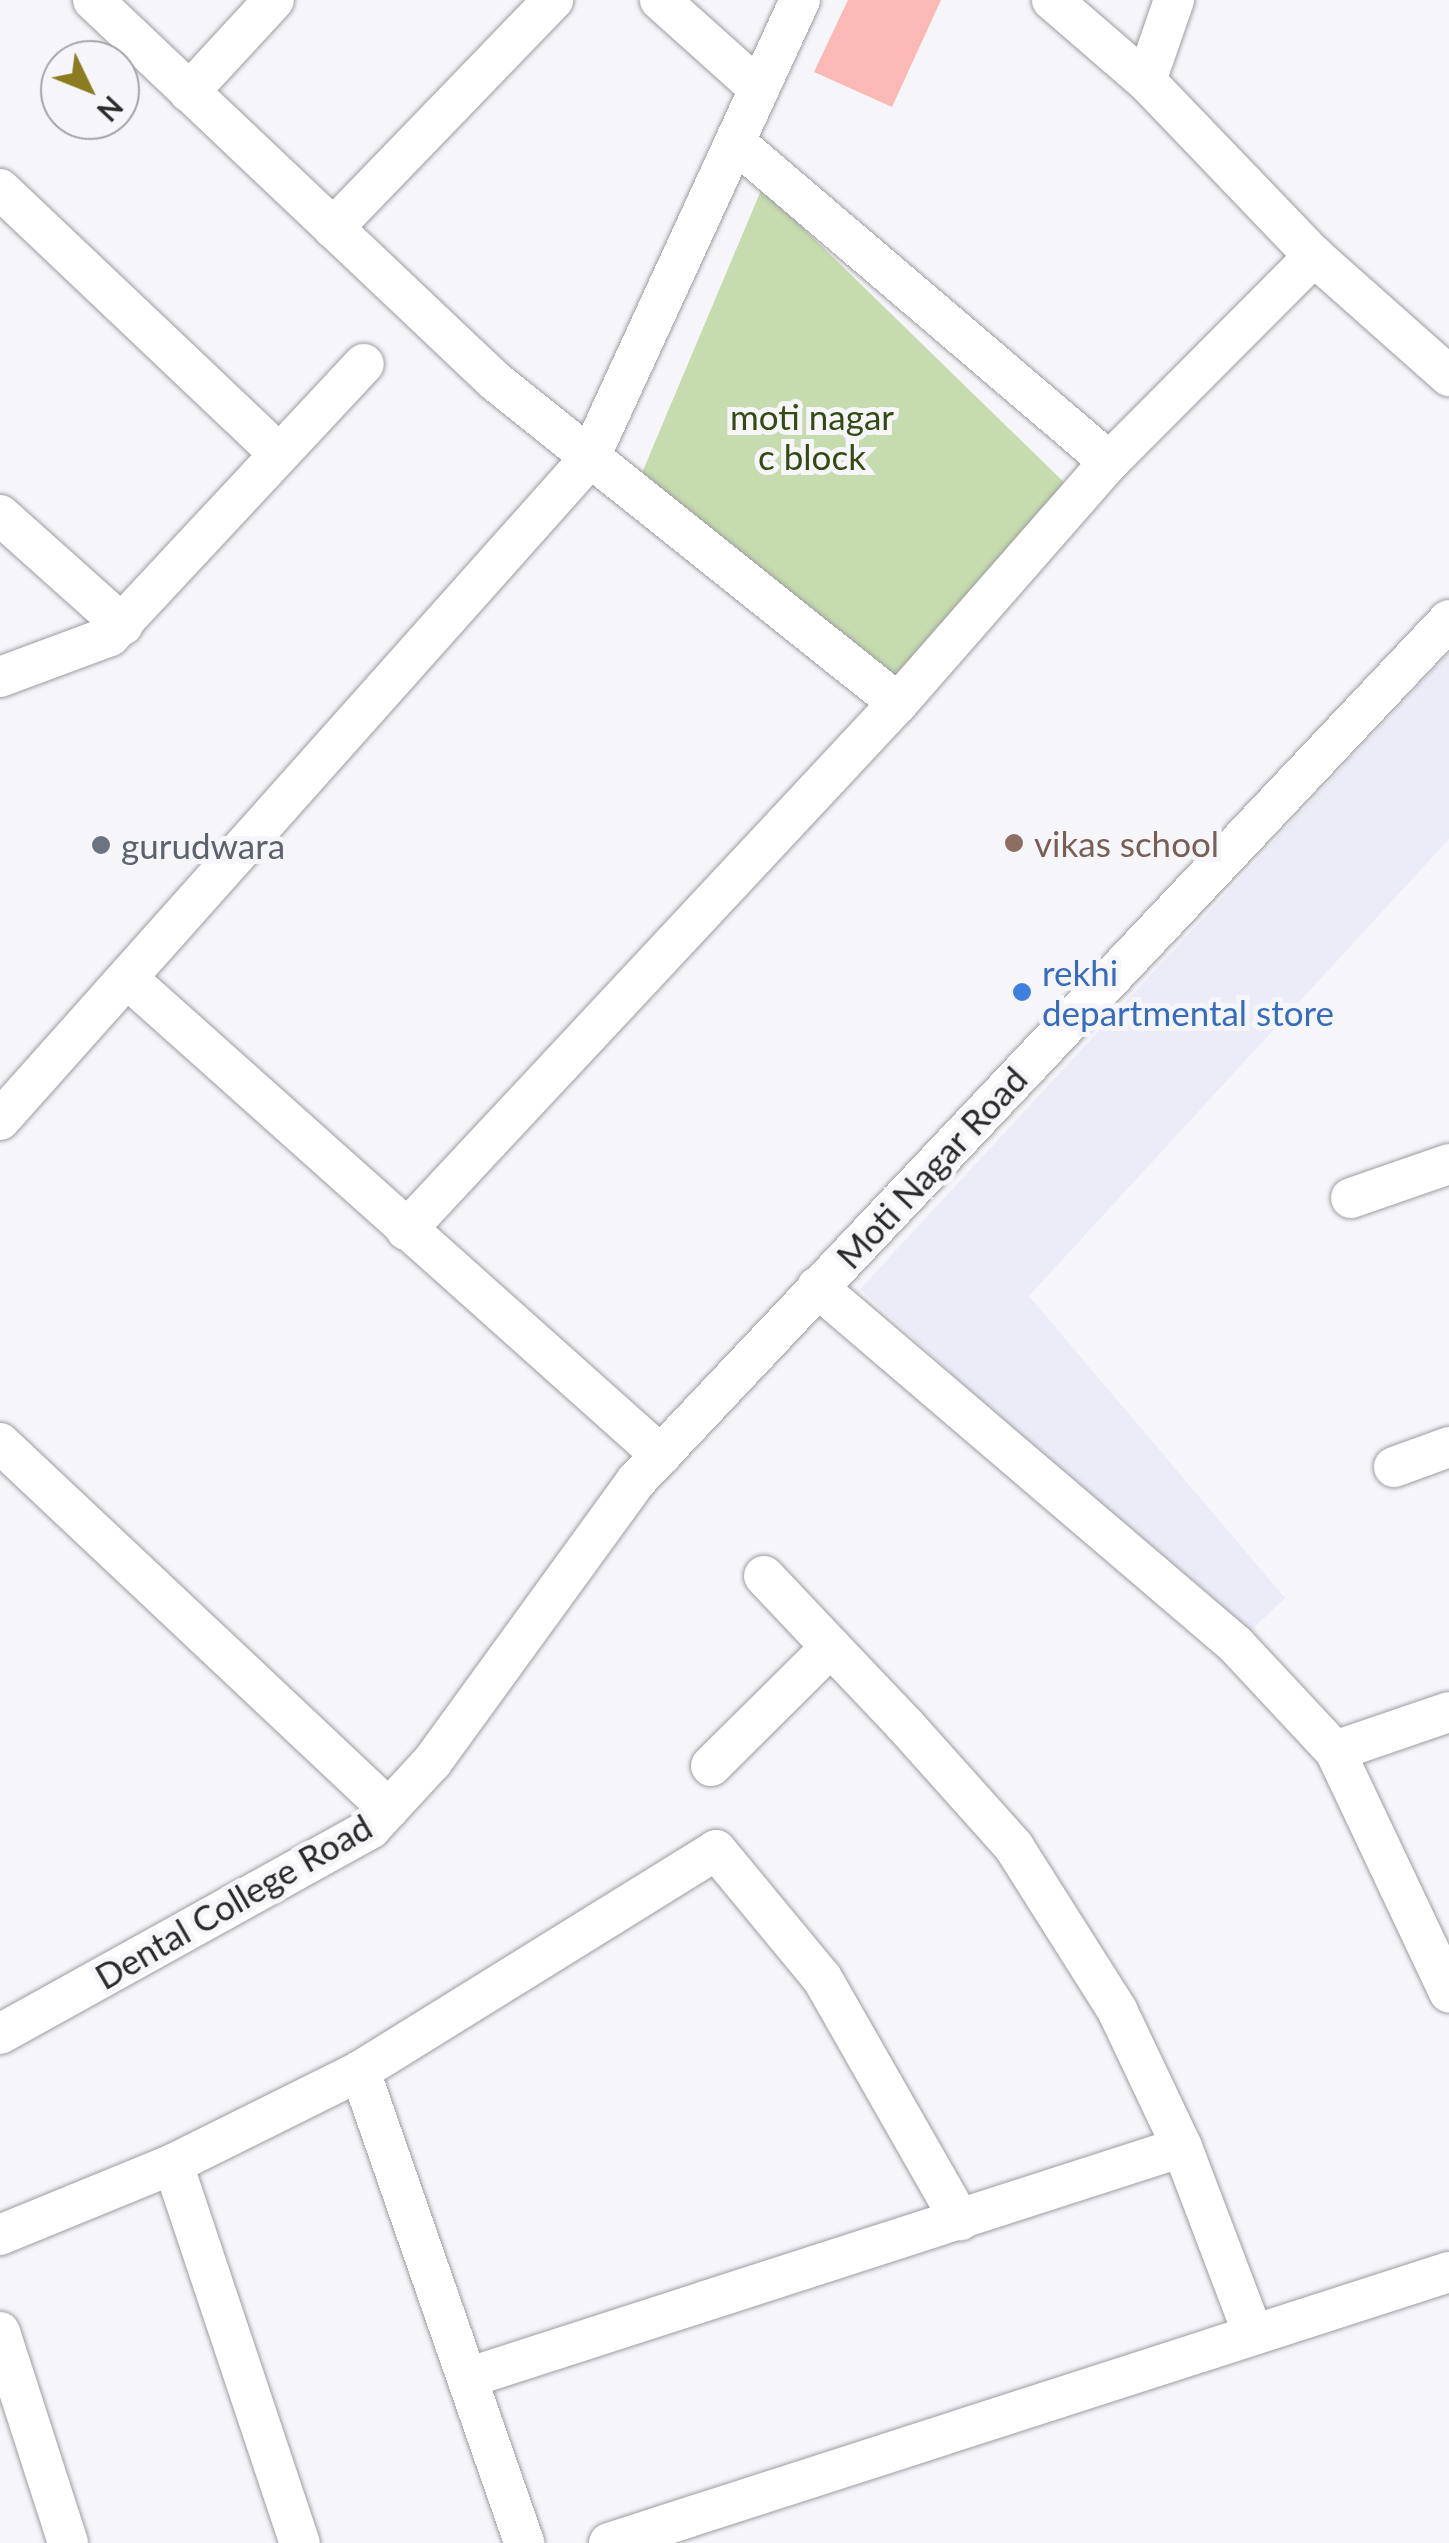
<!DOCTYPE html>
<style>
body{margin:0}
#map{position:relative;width:1449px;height:2543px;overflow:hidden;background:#f6f6fa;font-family:Lato,sans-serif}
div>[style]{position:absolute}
.built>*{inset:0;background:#ececf8}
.green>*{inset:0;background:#c6dbae}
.building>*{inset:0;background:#fab9b5}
.roads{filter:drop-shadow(0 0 2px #9d9da1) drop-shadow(0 0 2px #9d9da1)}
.street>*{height:40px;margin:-20px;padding:0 20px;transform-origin:20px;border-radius:20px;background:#fff}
.dots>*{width:28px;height:28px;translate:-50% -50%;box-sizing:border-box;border:5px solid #f6f6fa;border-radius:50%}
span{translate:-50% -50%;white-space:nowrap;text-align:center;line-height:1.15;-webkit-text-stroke:10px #f6f6fa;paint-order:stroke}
.park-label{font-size:35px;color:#344a12}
.education-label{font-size:35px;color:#785e54}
.left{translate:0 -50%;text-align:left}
.worship-label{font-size:35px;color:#5b616d}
.shop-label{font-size:35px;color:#366cbe}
.street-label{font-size:35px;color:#29292a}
.north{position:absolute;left:40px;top:40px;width:100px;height:100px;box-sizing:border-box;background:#f6f6fa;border:2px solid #a4a4a7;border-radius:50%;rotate:133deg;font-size:28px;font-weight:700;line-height:40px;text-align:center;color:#29292a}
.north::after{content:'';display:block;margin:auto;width:35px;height:45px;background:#8b7b21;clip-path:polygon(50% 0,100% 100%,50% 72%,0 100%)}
</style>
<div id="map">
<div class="built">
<i style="clip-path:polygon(1449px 652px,1449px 839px,1029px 1296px,1285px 1598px,1241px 1640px,860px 1289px)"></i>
</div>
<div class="green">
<i style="clip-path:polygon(762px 188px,1076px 494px,908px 689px,639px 480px)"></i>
</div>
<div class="building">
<i style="clip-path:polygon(848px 0,941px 0,892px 107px,814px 72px)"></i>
</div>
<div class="roads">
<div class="street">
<i style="left:93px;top:0;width:554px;rotate:43.46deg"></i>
<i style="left:495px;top:381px;width:516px;rotate:38.63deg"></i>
<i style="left:660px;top:0;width:130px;rotate:41.9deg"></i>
<i style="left:1052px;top:0;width:124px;rotate:40.8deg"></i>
<i style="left:1146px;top:81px;width:243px;rotate:46.2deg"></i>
<i style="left:1314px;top:256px;width:181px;rotate:41.6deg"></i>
<i style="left:1146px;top:81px;width:86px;rotate:-70.9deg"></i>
<i style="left:189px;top:92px;width:125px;rotate:-47.3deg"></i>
<i style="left:736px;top:143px;width:491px;rotate:40.5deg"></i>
<i style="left:0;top:189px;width:382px;rotate:43.5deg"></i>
<i style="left:333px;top:228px;width:317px;rotate:-46deg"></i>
<i style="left:0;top:515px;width:165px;rotate:41.8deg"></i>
<i style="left:0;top:677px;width:117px;rotate:-20.4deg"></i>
<i style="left:110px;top:636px;width:372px;rotate:-47deg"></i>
<i style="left:128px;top:979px;width:715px;rotate:41.77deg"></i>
<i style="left:0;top:1120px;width:885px;rotate:-48.3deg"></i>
<i style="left:589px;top:459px;width:505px;rotate:-65.31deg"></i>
<i style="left:1351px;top:1198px;width:104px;rotate:-19.1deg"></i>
<i style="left:406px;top:1230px;width:721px;rotate:-46.97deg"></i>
<i style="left:898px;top:703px;width:320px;rotate:-48.8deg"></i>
<i style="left:1109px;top:462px;width:291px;rotate:-45.1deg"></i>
<i style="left:817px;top:1287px;width:551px;rotate:40.51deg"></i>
<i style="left:1236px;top:1645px;width:145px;rotate:47deg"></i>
<i style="left:1335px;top:1751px;width:267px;rotate:64.7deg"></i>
<i style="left:0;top:1443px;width:534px;rotate:43.26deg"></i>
<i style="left:1394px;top:1467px;width:59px;rotate:-20deg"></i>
<i style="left:764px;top:1576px;width:98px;rotate:46.7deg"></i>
<i style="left:1335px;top:1751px;width:120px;rotate:-18.9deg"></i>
<i style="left:711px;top:1766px;width:169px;rotate:-44.8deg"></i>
<i style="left:831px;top:1647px;width:109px;rotate:46.5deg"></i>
<i style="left:906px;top:1726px;width:162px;rotate:48.2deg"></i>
<i style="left:1014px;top:1847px;width:193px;rotate:57.7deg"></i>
<i style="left:1117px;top:2010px;width:152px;rotate:64.6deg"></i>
<i style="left:1182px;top:2147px;width:200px;rotate:69.2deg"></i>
<i style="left:0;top:2034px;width:424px;rotate:-29deg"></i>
<i style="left:371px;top:1828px;width:90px;rotate:-47.3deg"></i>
<i style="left:432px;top:1762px;width:347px;rotate:-54deg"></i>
<i style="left:636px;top:1481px;width:1184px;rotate:-46.64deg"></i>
<i style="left:360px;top:2071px;width:419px;rotate:-31.8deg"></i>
<i style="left:716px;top:1850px;width:166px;rotate:50.4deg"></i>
<i style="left:822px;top:1978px;width:279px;rotate:60.3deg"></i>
<i style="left:173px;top:2164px;width:400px;rotate:71.5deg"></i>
<i style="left:0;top:2235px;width:187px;rotate:-22.3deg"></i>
<i style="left:173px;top:2164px;width:209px;rotate:-26.4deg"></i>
<i style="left:360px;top:2071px;width:500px;rotate:70.8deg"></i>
<i style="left:0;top:2332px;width:222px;rotate:72.1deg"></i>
<i style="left:467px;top:2378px;width:751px;rotate:-17.9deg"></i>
<i style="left:609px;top:2543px;width:883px;rotate:-17.88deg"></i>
</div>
</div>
<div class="dots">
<i style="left:1014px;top:843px;background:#8d6e63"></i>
<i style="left:101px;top:845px;background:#6b7280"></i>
<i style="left:1022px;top:992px;background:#3f7fe0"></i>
</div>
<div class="park-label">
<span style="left:812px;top:436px">moti nagar<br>c block</span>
</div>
<div class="education-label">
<span class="left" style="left:1034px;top:843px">vikas school</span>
</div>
<div class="worship-label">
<span class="left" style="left:121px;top:845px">gurudwara</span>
</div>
<div class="shop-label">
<span class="left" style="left:1042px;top:992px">rekhi<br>departmental store</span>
</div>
<div class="street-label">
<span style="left:931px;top:1167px;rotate:-47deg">Moti Nagar Road</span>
<span style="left:233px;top:1901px;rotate:-30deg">Dental College Road</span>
</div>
<div class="north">N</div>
</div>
